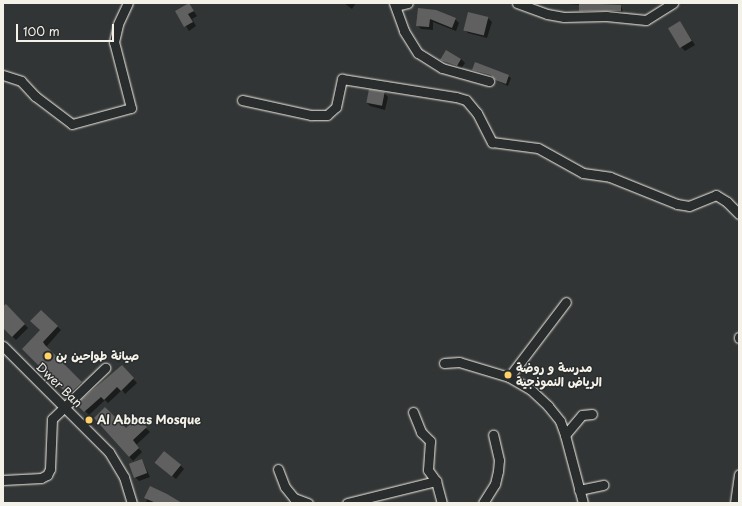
<!DOCTYPE html>
<meta charset="utf-8">
<style>
body{margin:0}
#map{position:relative;width:742px;height:506px;overflow:hidden;background:#323535;font-family:"Playpen Sans","Playpen Sans Arabic",sans-serif}
div>[style]{position:absolute}
.shadow>*{inset:0;background:#0007}
.building>*{inset:0;background:#5f605f;transform-origin:0 0}
.roads{filter:drop-shadow(0 0 1px #f4f1e8) drop-shadow(0 0 1px #f4f1e8)}
.minor>*{height:9px;margin:-4.5px;padding:0 4.5px;transform-origin:4.5px;border-radius:4.5px;background:#2a2d2e}
.dots>*{width:11px;height:11px;translate:-50% -50%;box-sizing:border-box;border:2px solid #2a2d2e;border-radius:50%}
span{translate:-50% -50%;white-space:nowrap;text-align:center;line-height:1.15;-webkit-text-stroke:3px #2a2d2e;paint-order:stroke}
.poi-label{font-size:12px;color:#f4f1e8;font-weight:700}
.left{translate:0 -50%;text-align:left}
.street-label{font-size:12px;color:#f4f1e8}
.frame{position:absolute;inset:0;border:4px solid #f4f1e8;pointer-events:none}
.scale{position:absolute;left:16px;top:24px;width:98px;height:18px;box-sizing:border-box;border:2px solid #f4f1e8;border-top:0;padding-left:5px;font-size:12px;line-height:14px;white-space:nowrap;color:#f4f1e8;-webkit-text-stroke:3px #2a2d2e;paint-order:stroke}
</style>
<div id="map">
<div class="shadow">
<i style="clip-path:polygon(344px 3px,356px 3px,352px 9px)"></i>
<i style="clip-path:polygon(595px 3px,595px 5px,621px 6px,624px 14px,584px 13px,580px 5px,555px 3px)"></i>
<i style="clip-path:polygon(189px 4px,197px 16px,192px 19px,196px 26px,189px 31px,177px 11px)"></i>
<i style="clip-path:polygon(419px 9px,455px 19px,459px 23px,456px 31px,433px 22px,433px 30px,421px 29px,417px 25px)"></i>
<i style="clip-path:polygon(488px 18px,492px 22px,487px 38px,468px 33px,464px 29px)"></i>
<i style="clip-path:polygon(680px 22px,695px 45px,685px 51px,681px 47px)"></i>
<i style="clip-path:polygon(461px 59px,465px 63px,461px 69px,441px 60px)"></i>
<i style="clip-path:polygon(474px 70px,508px 76px,511px 78px,508px 86px)"></i>
<i style="clip-path:polygon(384px 93px,388px 97px,385px 110px,370px 106px,366px 102px)"></i>
<i style="clip-path:polygon(6px 305px,28px 328px,16px 340px,3px 327px,3px 308px)"></i>
<i style="clip-path:polygon(41px 311px,61px 330px,47px 346px,49px 350px,85px 386px,72px 399px,23px 349px,41px 330px)"></i>
<i style="clip-path:polygon(125px 370px,137px 383px,125px 394px,122px 390px,108px 403px,105px 400px,89px 415px,78px 404px)"></i>
<i style="clip-path:polygon(95px 418px,126px 429px,137px 419px,150px 432px,136px 445px,142px 452px,133px 461px)"></i>
<i style="clip-path:polygon(142px 460px,150px 477px,139px 481px,135px 477px)"></i>
<i style="clip-path:polygon(180px 465px,184px 469px,176px 479px,160px 466px)"></i>
<i style="clip-path:polygon(150px 487px,180px 503px,146px 503px)"></i>
</div>
<div class="building">
<i style="clip-path:polygon(189px 3px,194px 11px,188px 14px,193px 22px,184px 27px,175px 11px)"></i>
<i style="clip-path:polygon(579px 3px,621px 5px,621px 11px,579px 11px)"></i>
<i style="clip-path:polygon(418px 8px,436px 10px,456px 18px,452px 28px,430px 19px,429px 27px,416px 26px)"></i>
<i style="left:468px;top:12px;width:21px;height:19px;rotate:14deg"></i>
<i style="left:680px;top:21px;width:23px;height:14px;rotate:59deg"></i>
<i style="clip-path:polygon(446px 50px,461px 59px,457px 66px,440px 60px)"></i>
<i style="clip-path:polygon(475px 62px,509px 75px,506px 84px,495px 80px,491px 75px,472px 70px)"></i>
<i style="left:369px;top:89px;width:16px;height:14px;rotate:11deg"></i>
<i style="clip-path:polygon(6px 304px,25px 324px,12px 337px,3px 328px,3px 306px)"></i>
<i style="clip-path:polygon(41px 310px,58px 326px,43px 342px,45px 345px,82px 382px,68px 395px,22px 349px,40px 330px,30px 321px)"></i>
<i style="clip-path:polygon(122px 365px,134px 378px,121px 391px,117px 387px,104px 400px,101px 397px,84px 412px,76px 404px)"></i>
<i style="clip-path:polygon(105px 407px,126px 428px,137px 417px,147px 427px,133px 440px,139px 448px,129px 457px,94px 418px)"></i>
<i style="left:164px;top:451px;width:22px;height:15px;rotate:39deg"></i>
<i style="left:142px;top:459px;width:15px;height:14px;rotate:70deg"></i>
<i style="clip-path:polygon(150px 486px,167px 494px,182px 503px,156px 503px,144px 498px)"></i>
</div>
<div class="roads">
<div class="minor">
<i style="left:394px;top:3px;width:30px;rotate:70deg"></i>
<i style="left:404px;top:31px;width:26px;rotate:58deg"></i>
<i style="left:418px;top:53px;width:28px;rotate:32deg"></i>
<i style="left:442px;top:68px;width:49px;rotate:15.5deg"></i>
<i style="left:517px;top:3px;width:32px;rotate:20deg"></i>
<i style="left:547px;top:14px;width:17px;rotate:10deg"></i>
<i style="left:564px;top:17px;width:42px;rotate:-1.4deg"></i>
<i style="left:606px;top:16px;width:40px;rotate:5.7deg"></i>
<i style="left:646px;top:20px;width:32px;rotate:-32deg"></i>
<i style="left:396px;top:6px;width:12px;rotate:-14deg"></i>
<i style="left:3px;top:75px;width:19px;rotate:18deg"></i>
<i style="left:21px;top:81px;width:21px;rotate:47deg"></i>
<i style="left:35px;top:96px;width:46px;rotate:37.1deg"></i>
<i style="left:72px;top:124px;width:61px;rotate:-15.2deg"></i>
<i style="left:131px;top:108px;width:68px;rotate:-104.4deg"></i>
<i style="left:114px;top:42px;width:18px;rotate:-77deg"></i>
<i style="left:118px;top:24px;width:23px;rotate:-65deg"></i>
<i style="left:242px;top:100px;width:71px;rotate:12.3deg"></i>
<i style="left:311px;top:115px;width:16px"></i>
<i style="left:327px;top:115px;width:12px;rotate:-42deg"></i>
<i style="left:336px;top:107px;width:29px;rotate:-78deg"></i>
<i style="left:342px;top:79px;width:115px;rotate:9deg"></i>
<i style="left:456px;top:97px;width:10px;rotate:17deg"></i>
<i style="left:466px;top:100px;width:17px;rotate:50deg"></i>
<i style="left:477px;top:113px;width:33px;rotate:63deg"></i>
<i style="left:492px;top:142px;width:46px;rotate:7.4deg"></i>
<i style="left:538px;top:148px;width:51px;rotate:29.1deg"></i>
<i style="left:583px;top:173px;width:27px;rotate:8deg"></i>
<i style="left:610px;top:177px;width:72px;rotate:21.9deg"></i>
<i style="left:677px;top:204px;width:12px;rotate:9deg"></i>
<i style="left:689px;top:206px;width:29px;rotate:-22deg"></i>
<i style="left:716px;top:195px;width:13px;rotate:32deg"></i>
<i style="left:727px;top:202px;width:17px;rotate:45deg"></i>
<i style="left:739px;top:337px;width:1px;rotate:90deg"></i>
<i style="left:3px;top:346px;width:150px;rotate:45deg"></i>
<i style="left:109px;top:452px;width:29px;rotate:59deg"></i>
<i style="left:124px;top:477px;width:27px;rotate:73deg"></i>
<i style="left:444px;top:363px;width:15px;rotate:-4deg"></i>
<i style="left:459px;top:362px;width:52px;rotate:16.7deg"></i>
<i style="left:509px;top:377px;width:24px;rotate:30deg"></i>
<i style="left:530px;top:389px;width:25px;rotate:43deg"></i>
<i style="left:548px;top:406px;width:19px;rotate:51deg"></i>
<i style="left:560px;top:421px;width:15px;rotate:70deg"></i>
<i style="left:565px;top:435px;width:70px;rotate:75.2deg"></i>
<i style="left:509px;top:377px;width:94px;rotate:-52.8deg"></i>
<i style="left:413px;top:412px;width:22px;rotate:68deg"></i>
<i style="left:421px;top:432px;width:13px;rotate:45deg"></i>
<i style="left:430px;top:441px;width:29px;rotate:94deg"></i>
<i style="left:428px;top:470px;width:14px;rotate:54deg"></i>
<i style="left:565px;top:435px;width:26px;rotate:-50deg"></i>
<i style="left:582px;top:415px;width:10px;rotate:-6deg"></i>
<i style="left:278px;top:469px;width:19px;rotate:69deg"></i>
<i style="left:285px;top:487px;width:14px;rotate:51deg"></i>
<i style="left:294px;top:498px;width:15px;rotate:20deg"></i>
<i style="left:3px;top:480px;width:38px;rotate:-3deg"></i>
<i style="left:41px;top:478px;width:7px;rotate:-27deg"></i>
<i style="left:47px;top:475px;width:7px;rotate:-63deg"></i>
<i style="left:50px;top:469px;width:50px;rotate:-87.7deg"></i>
<i style="left:52px;top:419px;width:74px;rotate:-43.9deg"></i>
<i style="left:579px;top:490px;width:25px;rotate:-12deg"></i>
<i style="left:347px;top:503px;width:92px;rotate:-13.9deg"></i>
<i style="left:436px;top:481px;width:23px;rotate:75deg"></i>
<i style="left:483px;top:503px;width:22px;rotate:-58deg"></i>
<i style="left:495px;top:484px;width:13px;rotate:-77deg"></i>
<i style="left:498px;top:471px;width:11px;rotate:-85deg"></i>
<i style="left:499px;top:460px;width:26px;rotate:-103deg"></i>
<i style="left:735px;top:503px;width:29px;rotate:-82deg"></i>
</div>
</div>
<div class="dots">
<i style="left:48px;top:356px;background:#ffd166"></i>
<i style="left:508px;top:375px;background:#ffd166"></i>
<i style="left:89px;top:420px;background:#ffd166"></i>
</div>
<div class="poi-label">
<span class="left" style="left:56px;top:356px">صيانة طواحين بن</span>
<span class="left" style="left:516px;top:375px">مدرسة و روضة<br>الرياض النموذجية</span>
<span class="left" style="left:97px;top:420px">Al Abbas Mosque</span>
</div>
<div class="street-label">
<span style="left:59px;top:385px;rotate:44deg">Dwer Ban</span>
</div>
<div class="frame"></div>
<div class="scale">100 m</div>
</div>
